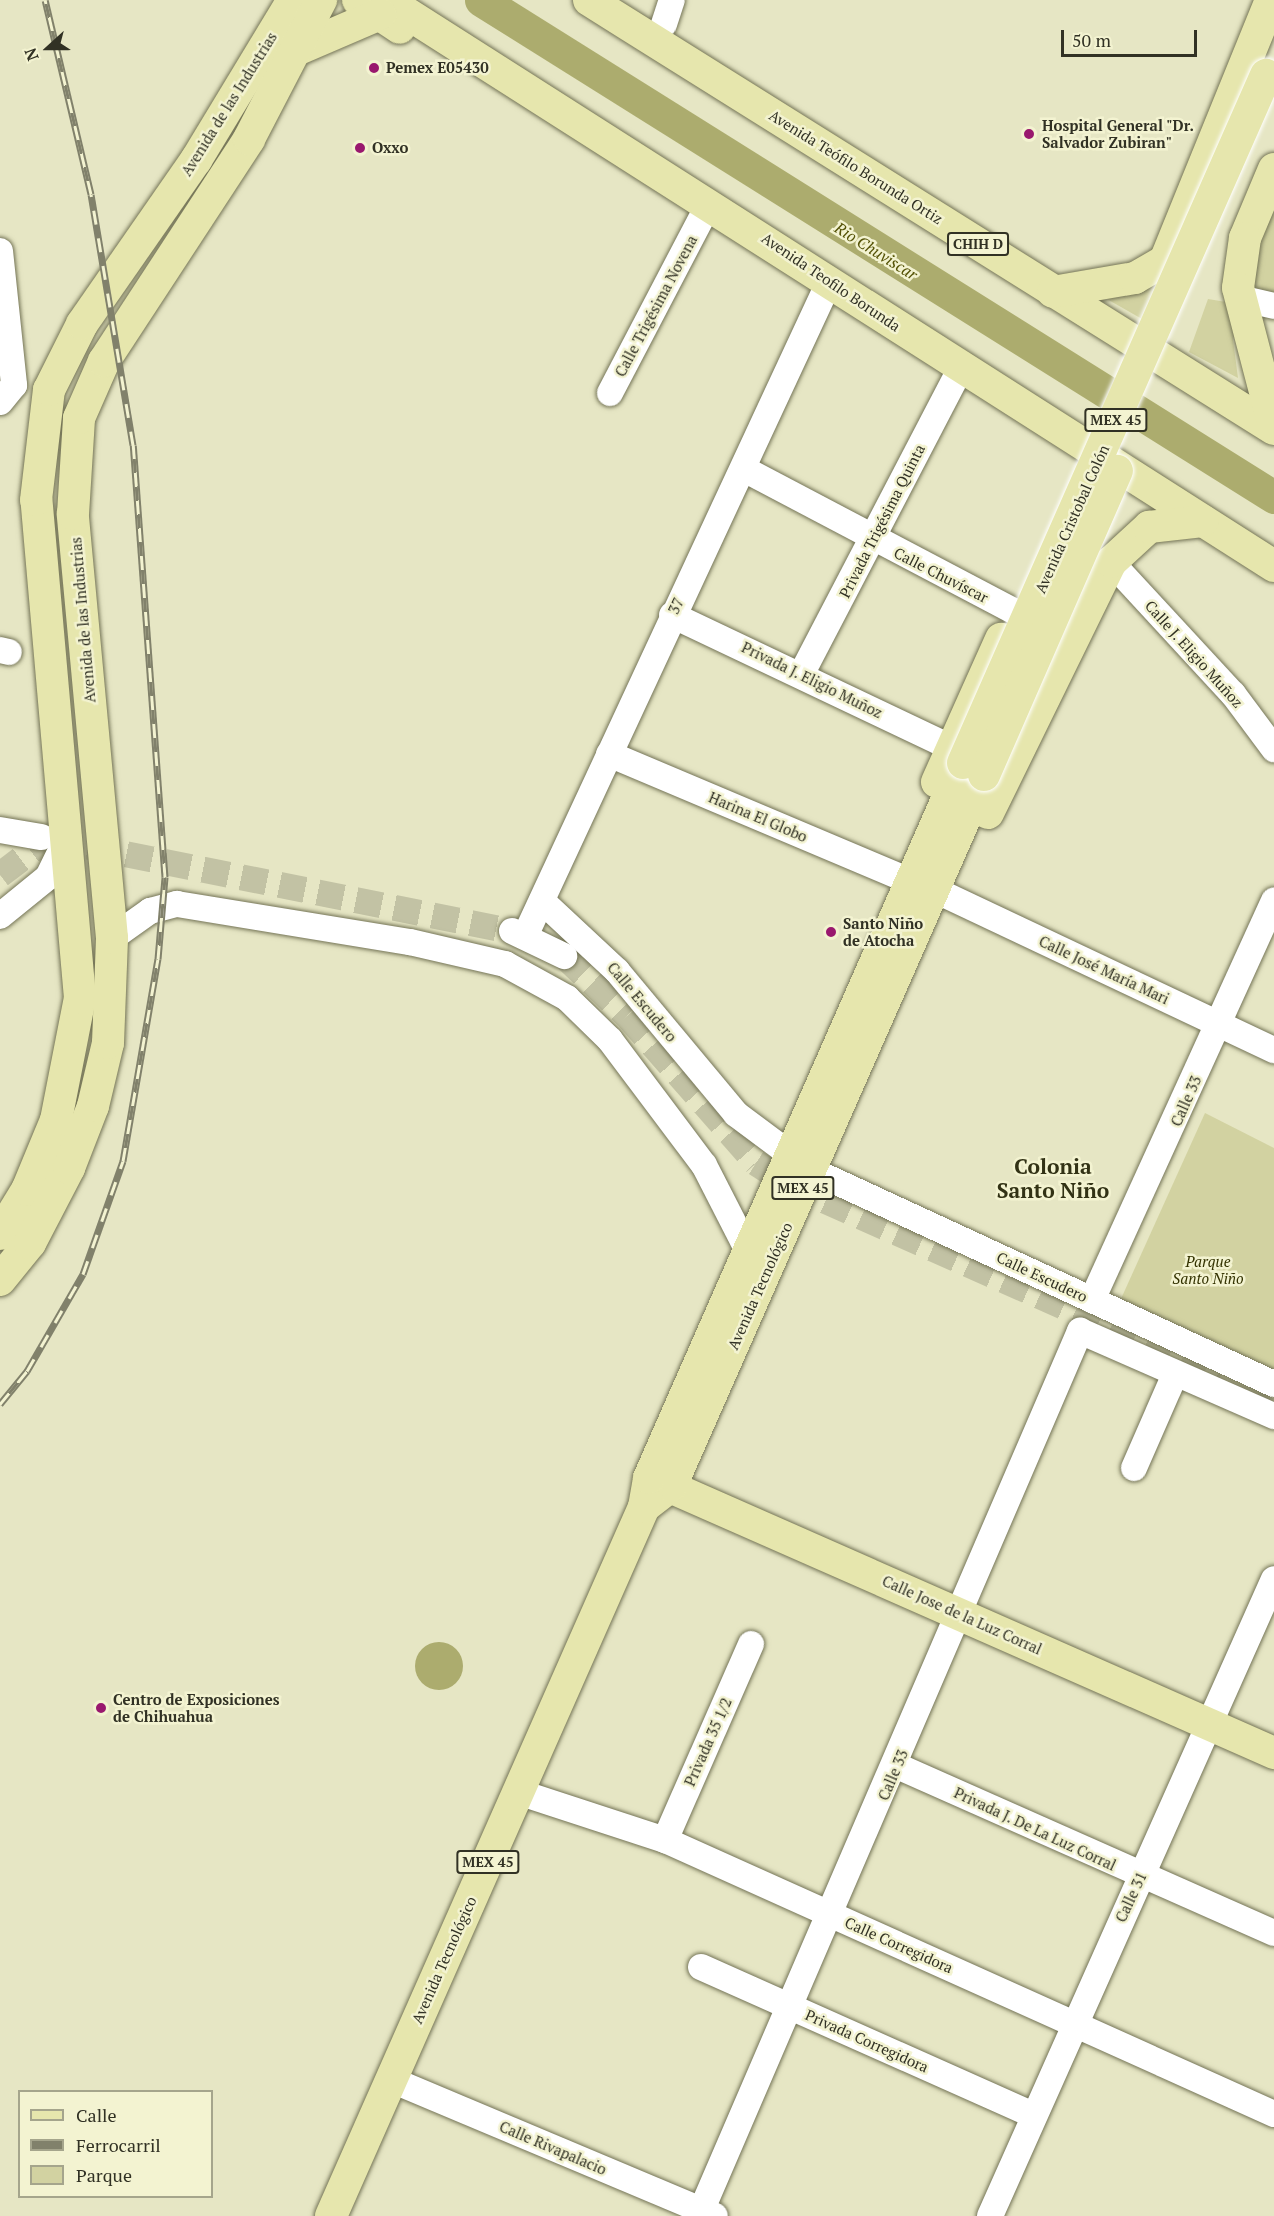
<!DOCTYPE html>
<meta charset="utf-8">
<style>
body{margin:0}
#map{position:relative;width:1274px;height:2216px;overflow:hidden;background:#e6e6c4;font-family:"PT Serif",serif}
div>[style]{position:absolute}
.green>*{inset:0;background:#d2d2a1}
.water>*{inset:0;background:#acac6e}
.round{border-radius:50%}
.river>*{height:33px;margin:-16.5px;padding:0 16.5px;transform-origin:16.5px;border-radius:16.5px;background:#acac6e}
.minor-tunnel>*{height:26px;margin-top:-13px;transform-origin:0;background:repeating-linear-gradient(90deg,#c2c2a4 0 26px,transparent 0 39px)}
.roads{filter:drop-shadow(0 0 2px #747456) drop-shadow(0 0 2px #747456)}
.minor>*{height:26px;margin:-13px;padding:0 13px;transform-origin:13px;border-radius:13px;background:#fff}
.major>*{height:32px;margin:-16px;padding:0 16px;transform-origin:16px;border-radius:16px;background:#e6e6ad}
.rail>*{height:7px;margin-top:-3.5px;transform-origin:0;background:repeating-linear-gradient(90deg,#f3f3d1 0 14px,#81816b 0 28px);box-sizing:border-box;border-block:2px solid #81816b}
.bridges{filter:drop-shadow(0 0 2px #fff) drop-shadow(0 0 2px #fff)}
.major-bridge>*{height:32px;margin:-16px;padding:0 16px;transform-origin:16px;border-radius:16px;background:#e6e6ad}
.dots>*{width:16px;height:16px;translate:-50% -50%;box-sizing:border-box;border:3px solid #f3f3d1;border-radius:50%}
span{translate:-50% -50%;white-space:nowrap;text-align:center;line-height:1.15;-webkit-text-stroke:5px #f3f3d1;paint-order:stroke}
.shield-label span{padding:2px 4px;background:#f3f3d1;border:2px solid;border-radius:4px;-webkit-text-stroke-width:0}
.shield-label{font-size:14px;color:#313124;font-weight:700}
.poi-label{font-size:15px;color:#313124;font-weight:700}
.left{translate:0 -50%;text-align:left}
.street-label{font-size:15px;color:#313124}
.park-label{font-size:15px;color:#333200;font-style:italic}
.water-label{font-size:16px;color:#555307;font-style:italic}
.district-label{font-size:21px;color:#323215;font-weight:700}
.legend{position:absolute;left:18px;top:2090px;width:195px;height:108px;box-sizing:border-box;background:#f3f3d1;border:2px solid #a5a58c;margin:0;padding:8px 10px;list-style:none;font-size:18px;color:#313124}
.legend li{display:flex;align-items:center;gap:12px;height:30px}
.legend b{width:30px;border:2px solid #a5a58c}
.north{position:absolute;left:18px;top:18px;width:60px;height:60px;-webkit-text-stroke:4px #f3f3d1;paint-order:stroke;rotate:249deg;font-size:16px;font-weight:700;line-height:24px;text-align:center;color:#313124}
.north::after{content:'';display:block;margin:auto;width:21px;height:27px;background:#313124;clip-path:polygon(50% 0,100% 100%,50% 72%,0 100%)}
.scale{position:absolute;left:1061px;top:30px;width:136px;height:27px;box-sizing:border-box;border:3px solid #313124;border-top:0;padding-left:8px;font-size:18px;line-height:21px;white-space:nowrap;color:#313124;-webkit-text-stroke:4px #f3f3d1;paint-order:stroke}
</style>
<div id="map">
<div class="green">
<i style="clip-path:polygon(1274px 166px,1274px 305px,1254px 303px,1241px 236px)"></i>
<i style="clip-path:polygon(1160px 276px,1142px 319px,1077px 282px)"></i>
<i style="clip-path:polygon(1208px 299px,1226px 302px,1237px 324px,1233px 340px,1238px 378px,1189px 352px)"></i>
<i style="clip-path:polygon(1205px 1113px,1274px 1148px,1274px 1375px,1120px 1301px)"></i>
</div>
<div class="water">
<i class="round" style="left:415px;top:1642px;width:48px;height:48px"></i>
</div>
<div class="river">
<i style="left:481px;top:0;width:936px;rotate:32.08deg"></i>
</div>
<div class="minor-tunnel">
<i style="left:50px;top:839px;width:471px;rotate:11.3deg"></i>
<i style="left:0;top:875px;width:61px;rotate:-37.1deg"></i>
<i style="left:564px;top:956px;width:87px;rotate:43.6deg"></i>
<i style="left:627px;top:1016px;width:196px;rotate:48.7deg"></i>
<i style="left:756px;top:1163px;width:40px;rotate:32.9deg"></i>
<i style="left:790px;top:1185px;width:471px;rotate:24deg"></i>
</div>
<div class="roads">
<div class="minor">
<i style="left:664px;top:24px;width:25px;rotate:-72deg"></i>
<i style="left:0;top:251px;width:135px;rotate:84deg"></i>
<i style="left:14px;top:385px;width:22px;rotate:129deg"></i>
<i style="left:1240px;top:298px;width:35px;rotate:13deg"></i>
<i style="left:610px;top:393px;width:196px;rotate:-62.4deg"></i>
<i style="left:744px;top:469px;width:304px;rotate:27.8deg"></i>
<i style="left:1111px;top:562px;width:180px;rotate:47.3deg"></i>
<i style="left:1233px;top:694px;width:69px;rotate:53.3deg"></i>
<i style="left:672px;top:615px;width:310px;rotate:25.4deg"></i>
<i style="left:0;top:650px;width:9px;rotate:13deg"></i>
<i style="left:802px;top:673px;width:343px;rotate:-62.5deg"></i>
<i style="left:609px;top:754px;width:324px;rotate:22.9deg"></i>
<i style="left:0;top:830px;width:42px;rotate:9.7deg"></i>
<i style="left:935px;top:890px;width:375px;rotate:25.3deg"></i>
<i style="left:542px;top:901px;width:103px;rotate:43deg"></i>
<i style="left:617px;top:971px;width:186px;rotate:50.2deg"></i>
<i style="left:736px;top:1114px;width:69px;rotate:36.7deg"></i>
<i style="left:0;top:916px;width:62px;rotate:-39.1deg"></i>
<i style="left:48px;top:877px;width:46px;rotate:-64deg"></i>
<i style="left:512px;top:931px;width:58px;rotate:25.7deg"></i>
<i style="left:526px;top:934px;width:721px;rotate:-65.07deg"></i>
<i style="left:112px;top:938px;width:47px;rotate:-35.4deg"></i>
<i style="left:150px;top:911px;width:28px;rotate:-15deg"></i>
<i style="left:177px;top:904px;width:236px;rotate:9.3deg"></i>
<i style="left:410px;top:942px;width:98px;rotate:13deg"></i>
<i style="left:505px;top:964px;width:71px;rotate:28.7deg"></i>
<i style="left:567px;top:998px;width:60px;rotate:44.3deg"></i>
<i style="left:610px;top:1040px;width:156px;rotate:53.1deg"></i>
<i style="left:704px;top:1165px;width:97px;rotate:62.9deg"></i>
<i style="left:811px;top:1170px;width:510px;rotate:24.81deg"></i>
<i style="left:1092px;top:1300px;width:439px;rotate:-65.5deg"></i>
<i style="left:1134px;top:1468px;width:103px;rotate:-66.4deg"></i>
<i style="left:897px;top:1766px;width:412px;rotate:23.9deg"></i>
<i style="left:518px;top:1792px;width:155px;rotate:18.1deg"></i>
<i style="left:665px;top:1840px;width:668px;rotate:24.22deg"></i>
<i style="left:665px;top:1840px;width:214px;rotate:-66.3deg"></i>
<i style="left:701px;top:1967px;width:364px;rotate:24deg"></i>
<i style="left:392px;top:2080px;width:350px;rotate:22.8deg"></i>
<i style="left:699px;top:2216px;width:964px;rotate:-66.71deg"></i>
<i style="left:1080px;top:1331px;width:212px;rotate:23.7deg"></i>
<i style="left:990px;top:2216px;width:697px;rotate:-65.97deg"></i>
</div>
<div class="major">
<i style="left:358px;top:0;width:50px;rotate:33.7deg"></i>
<i style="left:386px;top:0;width:1053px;rotate:32.51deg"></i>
<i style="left:589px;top:0;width:808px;rotate:32.06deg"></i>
<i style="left:294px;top:51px;width:94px;rotate:-23.3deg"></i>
<i style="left:1274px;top:169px;width:75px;rotate:112.8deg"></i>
<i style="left:1245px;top:238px;width:50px;rotate:98deg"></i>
<i style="left:1238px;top:288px;width:143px;rotate:75.4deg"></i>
<i style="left:1053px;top:292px;width:83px;rotate:-9.7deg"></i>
<i style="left:1135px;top:278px;width:34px;rotate:-30deg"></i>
<i style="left:1165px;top:261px;width:282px;rotate:-67.9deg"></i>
<i style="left:937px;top:782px;width:157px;rotate:-65.9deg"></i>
<i style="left:988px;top:813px;width:280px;rotate:-63.9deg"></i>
<i style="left:1111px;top:562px;width:52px;rotate:-42.6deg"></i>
<i style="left:1149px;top:527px;width:54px;rotate:-6.3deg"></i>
<i style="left:0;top:1234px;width:52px;rotate:-58.5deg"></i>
<i style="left:27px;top:1190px;width:76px;rotate:-67.5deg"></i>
<i style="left:56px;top:1120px;width:124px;rotate:-78.9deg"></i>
<i style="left:80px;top:998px;width:500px;rotate:-95deg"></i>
<i style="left:36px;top:500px;width:111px;rotate:-83.3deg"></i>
<i style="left:49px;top:390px;width:74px;rotate:-63.4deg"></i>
<i style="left:82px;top:324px;width:200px;rotate:-55.2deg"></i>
<i style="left:196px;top:160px;width:187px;rotate:-58.8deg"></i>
<i style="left:0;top:1280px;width:48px;rotate:-51deg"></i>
<i style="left:30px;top:1243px;width:85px;rotate:-62.5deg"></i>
<i style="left:69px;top:1168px;width:66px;rotate:-68.8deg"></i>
<i style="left:93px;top:1106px;width:65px;rotate:-76.6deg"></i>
<i style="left:108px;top:1043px;width:105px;rotate:-87.8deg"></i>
<i style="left:112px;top:938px;width:426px;rotate:-95.3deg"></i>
<i style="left:73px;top:514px;width:96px;rotate:-86.4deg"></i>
<i style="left:79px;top:418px;width:62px;rotate:-66.3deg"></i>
<i style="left:104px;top:361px;width:265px;rotate:-56.8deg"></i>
<i style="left:249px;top:139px;width:157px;rotate:-62.6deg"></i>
<i style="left:652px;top:1479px;width:680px;rotate:23.77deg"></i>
<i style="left:644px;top:1507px;width:34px;rotate:-38deg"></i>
<i style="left:671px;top:1486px;width:777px;rotate:-66.24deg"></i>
<i style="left:331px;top:2216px;width:775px;rotate:-66.18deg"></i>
<i style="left:644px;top:1507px;width:29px;rotate:-80deg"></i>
<i style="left:649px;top:1478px;width:781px;rotate:-66.29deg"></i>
</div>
</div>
<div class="rail">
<i style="left:0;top:1404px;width:43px;rotate:-50.7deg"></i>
<i style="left:27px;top:1371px;width:112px;rotate:-60deg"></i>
<i style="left:83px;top:1274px;width:120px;rotate:-70.5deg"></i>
<i style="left:123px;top:1161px;width:205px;rotate:-80.2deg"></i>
<i style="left:158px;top:959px;width:82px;rotate:-85.1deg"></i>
<i style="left:165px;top:877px;width:433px;rotate:-94.2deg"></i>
<i style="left:133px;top:445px;width:254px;rotate:-99.5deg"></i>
<i style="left:91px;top:194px;width:199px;rotate:-103.3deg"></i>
</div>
<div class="bridges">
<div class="major-bridge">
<i style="left:963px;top:763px;width:752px;rotate:-66.23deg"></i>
<i style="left:984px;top:775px;width:332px;rotate:-66.4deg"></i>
</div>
</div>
<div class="dots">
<i style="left:374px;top:68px;background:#99186e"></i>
<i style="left:1029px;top:134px;background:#99186e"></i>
<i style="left:360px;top:148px;background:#99186e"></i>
<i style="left:831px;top:932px;background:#99186e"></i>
<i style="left:101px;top:1708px;background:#99186e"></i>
</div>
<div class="shield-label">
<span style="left:978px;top:244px">CHIH D</span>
<span style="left:1116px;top:420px">MEX 45</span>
<span style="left:803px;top:1188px">MEX 45</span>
<span style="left:488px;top:1862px">MEX 45</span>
</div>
<div class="poi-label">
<span class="left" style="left:386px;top:68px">Pemex E05430</span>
<span class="left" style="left:1042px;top:134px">Hospital General "Dr.<br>Salvador Zubiran"</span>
<span class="left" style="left:372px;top:148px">Oxxo</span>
<span class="left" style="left:843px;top:932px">Santo Niño<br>de Atocha</span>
<span class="left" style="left:113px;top:1708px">Centro de Exposiciones<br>de Chihuahua</span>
</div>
<div class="street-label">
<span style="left:229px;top:104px;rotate:-58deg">Avenida de las Industrias</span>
<span style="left:856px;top:167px;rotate:32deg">Avenida Teófilo Borunda Ortiz</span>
<span style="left:831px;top:282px;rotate:34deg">Avenida Teofilo Borunda</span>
<span style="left:656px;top:306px;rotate:-62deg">Calle Trigésima Novena</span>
<span style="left:1072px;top:519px;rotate:-66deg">Avenida Cristobal Colón</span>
<span style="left:882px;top:521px;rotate:-63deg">Privada Trigésima Quinta</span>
<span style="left:941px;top:575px;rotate:27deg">Calle Chuvíscar</span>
<span style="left:676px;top:606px;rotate:-64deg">37</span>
<span style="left:83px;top:620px;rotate:-95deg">Avenida de las Industrias</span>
<span style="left:1194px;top:654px;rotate:48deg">Calle J. Eligio Muñoz</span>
<span style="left:812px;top:680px;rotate:26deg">Privada J. Eligio Muñoz</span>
<span style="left:758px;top:817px;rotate:23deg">Harina El Globo</span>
<span style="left:1104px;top:970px;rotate:25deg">Calle José María Mari</span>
<span style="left:642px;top:1002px;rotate:50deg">Calle Escudero</span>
<span style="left:1186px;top:1101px;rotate:-66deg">Calle 33</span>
<span style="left:1042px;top:1277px;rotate:25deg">Calle Escudero</span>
<span style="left:760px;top:1286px;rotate:-66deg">Avenida Tecnológico</span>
<span style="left:962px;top:1615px;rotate:24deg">Calle Jose de la Luz Corral</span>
<span style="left:708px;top:1742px;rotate:-66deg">Privada 35 1/2</span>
<span style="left:893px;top:1775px;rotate:-67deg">Calle 33</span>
<span style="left:1035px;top:1829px;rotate:25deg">Privada J. De La Luz Corral</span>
<span style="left:1131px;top:1897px;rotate:-65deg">Calle 31</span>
<span style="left:899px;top:1945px;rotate:24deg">Calle Corregidora</span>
<span style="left:444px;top:1960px;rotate:-66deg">Avenida Tecnológico</span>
<span style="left:867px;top:2041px;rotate:24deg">Privada Corregidora</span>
<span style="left:553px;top:2148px;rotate:23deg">Calle Rivapalacio</span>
</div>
<div class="park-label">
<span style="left:1208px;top:1270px">Parque<br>Santo Niño</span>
</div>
<div class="water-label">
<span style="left:876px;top:251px;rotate:32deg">Rio Chuviscar</span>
</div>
<div class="district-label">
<span style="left:1053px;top:1178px">Colonia<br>Santo Niño</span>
</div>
<ul class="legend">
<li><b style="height:8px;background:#e6e6ad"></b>Calle</li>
<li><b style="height:8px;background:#81816b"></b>Ferrocarril</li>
<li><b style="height:16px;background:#d2d2a1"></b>Parque</li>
</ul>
<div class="north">N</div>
<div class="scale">50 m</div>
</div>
